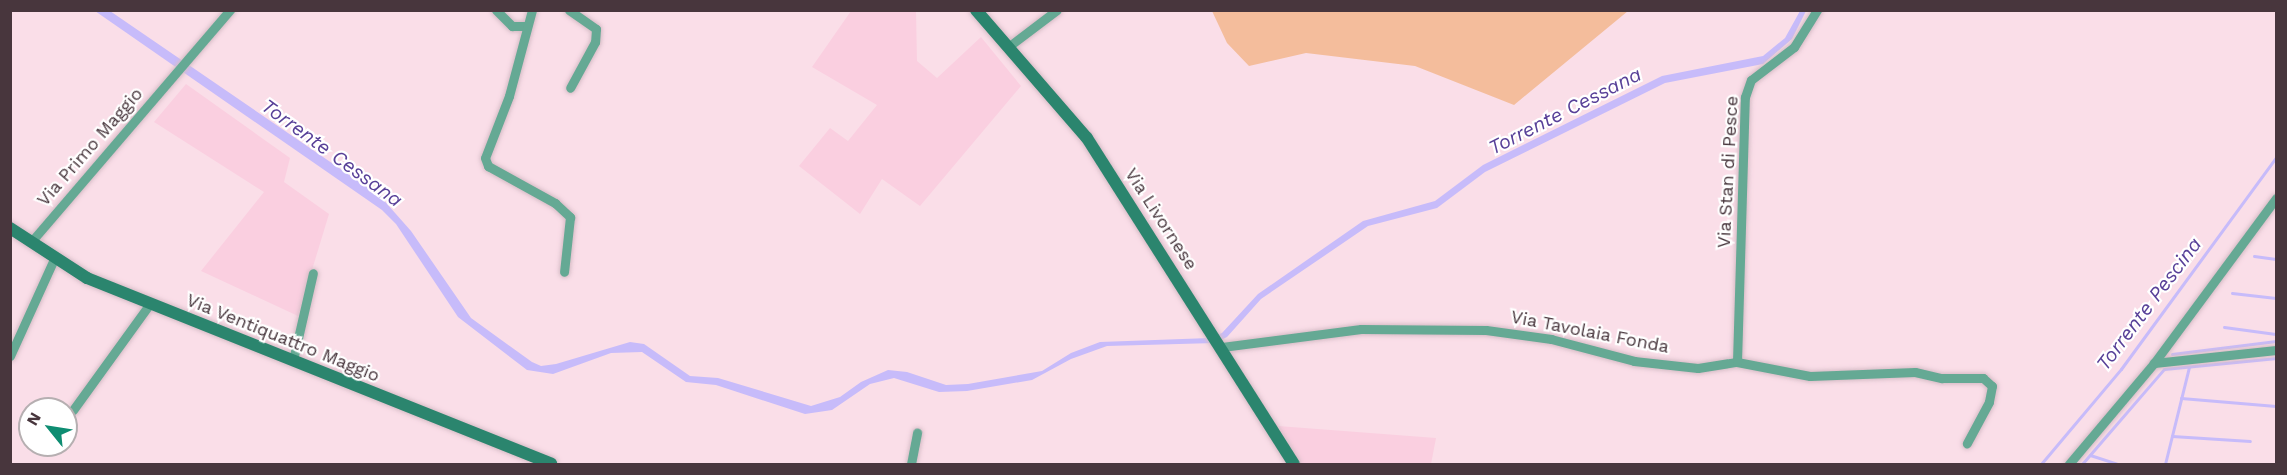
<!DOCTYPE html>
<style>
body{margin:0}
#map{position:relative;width:2287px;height:475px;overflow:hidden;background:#fadee8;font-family:"Work Sans",sans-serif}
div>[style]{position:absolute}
.built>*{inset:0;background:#facfe0}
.green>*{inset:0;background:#f4bd9c}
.water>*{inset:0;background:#c7bbfa}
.stream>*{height:3px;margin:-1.5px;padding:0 1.5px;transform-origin:1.5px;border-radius:1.5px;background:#c7bbfa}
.roads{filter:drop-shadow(0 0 2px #d6bcc6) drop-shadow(0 0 2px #d6bcc6)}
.street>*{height:9px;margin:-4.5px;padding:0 4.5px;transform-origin:4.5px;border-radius:4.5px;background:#65a994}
.secondary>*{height:12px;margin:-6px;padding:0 6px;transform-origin:6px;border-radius:6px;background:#2b856e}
span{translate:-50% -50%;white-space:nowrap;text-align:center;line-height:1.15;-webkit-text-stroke:4.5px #fff;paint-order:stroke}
.street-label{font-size:18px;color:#48363d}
.water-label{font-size:20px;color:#584098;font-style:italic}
.frame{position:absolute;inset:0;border:12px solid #48363d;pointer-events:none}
.north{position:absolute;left:18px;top:397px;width:60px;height:60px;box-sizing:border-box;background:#fff;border:2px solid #b6afb1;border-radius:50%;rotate:300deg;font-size:16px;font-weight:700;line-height:24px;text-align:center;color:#48363d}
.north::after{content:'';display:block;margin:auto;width:21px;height:27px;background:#0e8d72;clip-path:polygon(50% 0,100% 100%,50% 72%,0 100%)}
</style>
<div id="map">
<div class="built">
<i style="clip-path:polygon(851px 11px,916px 11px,917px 61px,937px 78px,981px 37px,1021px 86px,920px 206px,882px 179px,860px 214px,799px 166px,830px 128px,848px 141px,877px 105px,812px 67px)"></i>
<i style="clip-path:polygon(186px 84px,290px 158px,284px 182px,329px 214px,298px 316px,201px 271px,264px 192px,154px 122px)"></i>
<i style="clip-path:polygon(1278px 426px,1436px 438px,1431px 464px,1300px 464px)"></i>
</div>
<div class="green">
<i style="clip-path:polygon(1212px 11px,1628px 11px,1514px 105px,1415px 66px,1306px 53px,1249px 66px,1227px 43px)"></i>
</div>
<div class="water">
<i style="clip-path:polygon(95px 11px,110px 11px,380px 196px,411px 231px,471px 318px,532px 362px,541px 366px,556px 364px,630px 342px,644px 344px,690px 376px,718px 378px,811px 406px,840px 397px,861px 382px,888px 370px,907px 372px,946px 385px,968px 384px,1042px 371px,1071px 353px,1100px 342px,1210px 338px,1222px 333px,1258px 294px,1363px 221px,1435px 201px,1483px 165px,1662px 76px,1763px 56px,1785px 38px,1800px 11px,1806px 11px,1792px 39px,1763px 64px,1665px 83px,1485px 172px,1437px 208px,1368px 226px,1261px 299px,1227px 337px,1215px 343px,1107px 346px,1071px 359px,1032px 380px,967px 391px,939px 392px,894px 378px,870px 384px,832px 410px,805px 414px,716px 385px,686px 382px,642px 352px,611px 353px,553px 374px,527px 370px,458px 317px,396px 224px,382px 210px)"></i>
</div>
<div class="stream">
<i style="left:2254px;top:256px;width:22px;rotate:8deg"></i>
<i style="left:2232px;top:293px;width:44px;rotate:6.5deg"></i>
<i style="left:2224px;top:327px;width:52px;rotate:7.7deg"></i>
<i style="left:2172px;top:354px;width:105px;rotate:-7.1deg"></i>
<i style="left:2181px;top:398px;width:95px;rotate:4.8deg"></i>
<i style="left:2172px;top:436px;width:78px;rotate:3.7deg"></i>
<i style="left:2090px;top:455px;width:28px;rotate:18deg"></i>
<i style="left:2041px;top:464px;width:124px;rotate:-49.9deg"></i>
<i style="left:2121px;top:369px;width:263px;rotate:-53.8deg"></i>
<i style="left:2082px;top:464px;width:125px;rotate:-49.2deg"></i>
<i style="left:2164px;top:369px;width:113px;rotate:-5.6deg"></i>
<i style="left:2165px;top:464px;width:100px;rotate:-76.1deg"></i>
</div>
<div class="roads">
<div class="street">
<i style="left:496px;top:10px;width:23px;rotate:45deg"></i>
<i style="left:512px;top:26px;width:15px"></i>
<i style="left:532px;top:10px;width:89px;rotate:105deg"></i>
<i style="left:509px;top:96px;width:66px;rotate:111.2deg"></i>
<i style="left:485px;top:158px;width:9px;rotate:69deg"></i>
<i style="left:488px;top:166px;width:77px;rotate:28.9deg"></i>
<i style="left:555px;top:203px;width:21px;rotate:43deg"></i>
<i style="left:570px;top:217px;width:55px;rotate:96.2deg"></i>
<i style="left:569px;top:10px;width:33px;rotate:35deg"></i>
<i style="left:596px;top:29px;width:13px;rotate:94deg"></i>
<i style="left:595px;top:42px;width:52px;rotate:118.5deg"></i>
<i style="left:1008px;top:47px;width:61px;rotate:-37.1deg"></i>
<i style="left:31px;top:242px;width:306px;rotate:-49.4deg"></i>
<i style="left:1222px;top:347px;width:140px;rotate:-7.4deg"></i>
<i style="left:1361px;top:329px;width:125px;rotate:0.5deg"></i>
<i style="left:1486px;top:330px;width:66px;rotate:7.9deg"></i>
<i style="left:1551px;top:339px;width:86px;rotate:14.8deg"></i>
<i style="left:1634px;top:361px;width:64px;rotate:6.2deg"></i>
<i style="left:1698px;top:368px;width:39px;rotate:-9deg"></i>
<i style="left:1737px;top:362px;width:74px;rotate:10.9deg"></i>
<i style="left:1810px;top:376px;width:105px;rotate:-2.2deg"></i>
<i style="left:1915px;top:372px;width:28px;rotate:13deg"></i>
<i style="left:1942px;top:378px;width:41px"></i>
<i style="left:1983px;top:378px;width:12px;rotate:42deg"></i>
<i style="left:1992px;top:386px;width:16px;rotate:101deg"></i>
<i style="left:1989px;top:402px;width:47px;rotate:118.2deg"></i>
<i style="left:10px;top:356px;width:107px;rotate:-65.6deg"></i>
<i style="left:293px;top:360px;width:89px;rotate:-77.1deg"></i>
<i style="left:1737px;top:362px;width:265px;rotate:-88.3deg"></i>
<i style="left:1745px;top:97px;width:18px;rotate:-71deg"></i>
<i style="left:1751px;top:80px;width:54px;rotate:-37.5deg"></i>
<i style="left:1794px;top:47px;width:44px;rotate:-58.1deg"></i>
<i style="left:2154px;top:363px;width:123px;rotate:-6.1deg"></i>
<i style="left:73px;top:410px;width:130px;rotate:-54.1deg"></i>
<i style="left:911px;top:464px;width:32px;rotate:-79deg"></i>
<i style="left:2069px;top:464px;width:132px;rotate:-49.9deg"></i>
<i style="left:2154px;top:363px;width:205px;rotate:-53.5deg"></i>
</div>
<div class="secondary">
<i style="left:976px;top:10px;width:169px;rotate:49.1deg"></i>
<i style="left:1087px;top:138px;width:386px;rotate:57.6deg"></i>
<i style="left:10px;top:228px;width:92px;rotate:33deg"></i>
<i style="left:87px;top:278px;width:500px;rotate:21.8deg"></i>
</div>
</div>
<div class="street-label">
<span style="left:90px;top:147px;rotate:-49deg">Via Primo Maggio</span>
<span style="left:1728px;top:172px;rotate:-87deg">Via Stan di Pesce</span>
<span style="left:1161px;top:219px;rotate:57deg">Via Livornese</span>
<span style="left:1590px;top:332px;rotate:11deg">Via Tavolaia Fonda</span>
<span style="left:283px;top:338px;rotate:22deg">Via Ventiquattro Maggio</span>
</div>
<div class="water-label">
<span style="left:1565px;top:111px;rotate:-27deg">Torrente Cessana</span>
<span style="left:332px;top:153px;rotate:36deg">Torrente Cessana</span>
<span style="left:2149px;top:304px;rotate:-53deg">Torrente Pescina</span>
</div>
<div class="frame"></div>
<div class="north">N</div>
</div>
